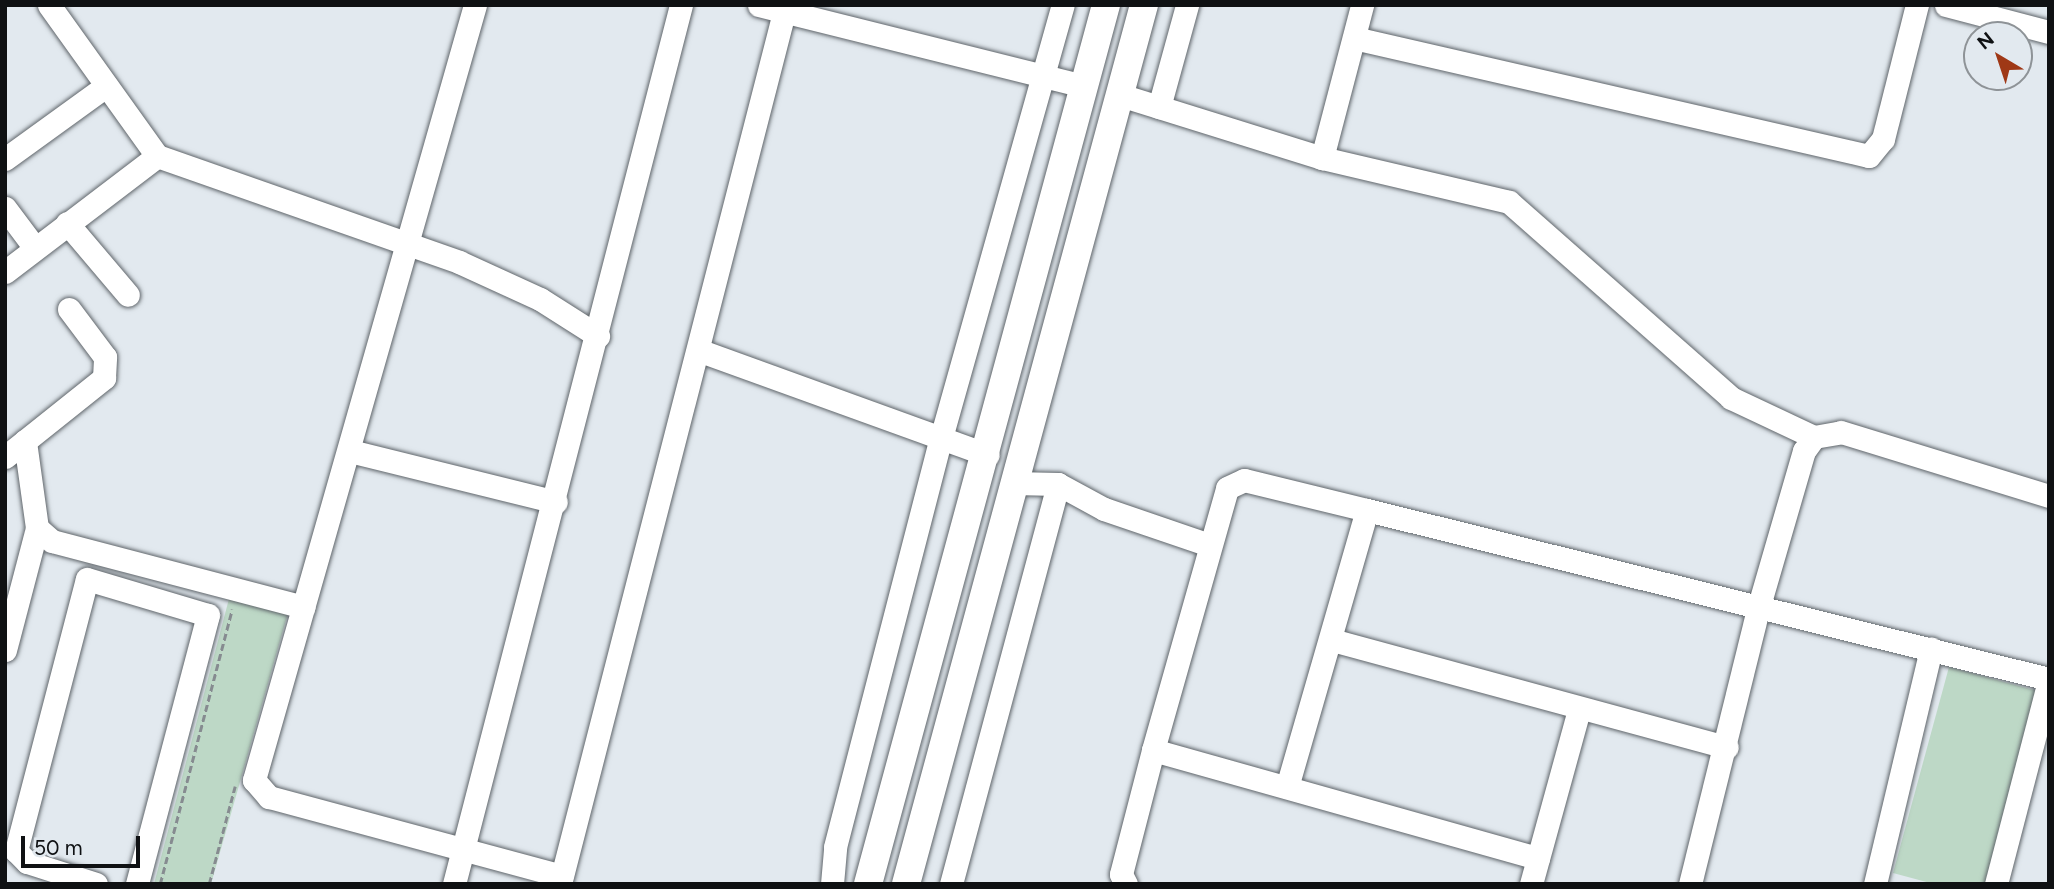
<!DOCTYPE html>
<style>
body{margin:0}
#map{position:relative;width:2054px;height:889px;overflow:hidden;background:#e2e9ef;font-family:Figtree,sans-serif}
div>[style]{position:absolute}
.green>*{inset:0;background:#bdd8c6}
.path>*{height:2.5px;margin-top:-1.25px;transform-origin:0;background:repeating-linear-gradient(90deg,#868b90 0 7px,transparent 0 10.5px)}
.roads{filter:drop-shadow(0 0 2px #5f656a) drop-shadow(0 0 2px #5f656a)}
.minor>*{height:23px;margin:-11.5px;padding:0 11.5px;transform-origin:11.5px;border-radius:11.5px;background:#fff}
.major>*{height:28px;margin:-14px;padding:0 14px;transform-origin:14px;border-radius:14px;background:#fff}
span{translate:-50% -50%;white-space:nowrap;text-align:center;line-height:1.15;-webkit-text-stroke:6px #e2e9ef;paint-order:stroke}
.frame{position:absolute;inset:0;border:7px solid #0f1113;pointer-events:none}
.north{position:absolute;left:1963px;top:21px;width:70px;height:70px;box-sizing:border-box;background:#e2e9ef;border:2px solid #8e9397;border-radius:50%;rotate:321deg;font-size:19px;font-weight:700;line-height:28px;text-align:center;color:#0f1113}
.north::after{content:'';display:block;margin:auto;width:24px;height:32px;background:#9f3816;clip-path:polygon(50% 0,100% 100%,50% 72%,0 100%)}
.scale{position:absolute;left:21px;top:836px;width:119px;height:32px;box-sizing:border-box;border:4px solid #0f1113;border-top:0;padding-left:9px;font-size:21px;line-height:24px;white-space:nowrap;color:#0f1113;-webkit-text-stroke:5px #e2e9ef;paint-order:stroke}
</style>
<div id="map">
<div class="green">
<i style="clip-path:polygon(230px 595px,288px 613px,211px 884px,154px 884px)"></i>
<i style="clip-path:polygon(1949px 667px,2041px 692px,1988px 884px,1934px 884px,1893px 873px)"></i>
</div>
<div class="path">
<i style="left:160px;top:884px;width:284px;rotate:-75.3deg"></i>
<i style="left:209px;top:884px;width:101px;rotate:-75.1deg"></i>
</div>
<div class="roads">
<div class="minor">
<i style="left:49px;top:5px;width:186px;rotate:54.4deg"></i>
<i style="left:475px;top:5px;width:806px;rotate:105.92deg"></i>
<i style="left:254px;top:780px;width:23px;rotate:49deg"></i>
<i style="left:269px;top:797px;width:303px;rotate:15.1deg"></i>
<i style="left:759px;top:5px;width:335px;rotate:14deg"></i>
<i style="left:1946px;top:5px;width:106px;rotate:14.7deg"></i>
<i style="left:1354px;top:38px;width:528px;rotate:12.91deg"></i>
<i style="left:1869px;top:156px;width:22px;rotate:-51deg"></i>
<i style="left:1883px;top:139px;width:138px;rotate:-75.8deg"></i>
<i style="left:1120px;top:95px;width:212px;rotate:17.3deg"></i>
<i style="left:1322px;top:158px;width:192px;rotate:13.2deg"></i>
<i style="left:1509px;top:202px;width:296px;rotate:41.4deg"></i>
<i style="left:1731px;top:398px;width:92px;rotate:25.2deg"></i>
<i style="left:1159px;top:107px;width:106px;rotate:-74.6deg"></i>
<i style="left:157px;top:156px;width:320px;rotate:19.3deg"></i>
<i style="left:459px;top:262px;width:89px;rotate:24.6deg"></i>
<i style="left:540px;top:299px;width:69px;rotate:32.5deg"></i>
<i style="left:1322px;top:158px;width:158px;rotate:-75.3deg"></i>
<i style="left:5px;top:159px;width:125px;rotate:-35.9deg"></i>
<i style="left:5px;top:208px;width:50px;rotate:53.1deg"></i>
<i style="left:67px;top:223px;width:94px;rotate:49.7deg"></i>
<i style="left:5px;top:272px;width:191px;rotate:-37.3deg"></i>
<i style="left:698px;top:350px;width:308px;rotate:19.9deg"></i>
<i style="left:350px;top:451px;width:212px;rotate:13.9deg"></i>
<i style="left:5px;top:457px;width:127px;rotate:-38.6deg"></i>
<i style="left:104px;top:378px;width:21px;rotate:-87deg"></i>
<i style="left:105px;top:357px;width:60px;rotate:-126.9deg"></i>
<i style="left:1013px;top:483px;width:45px;rotate:1.3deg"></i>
<i style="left:1058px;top:484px;width:52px;rotate:28.5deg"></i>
<i style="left:1104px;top:509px;width:111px;rotate:18.9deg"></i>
<i style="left:37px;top:528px;width:20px;rotate:41deg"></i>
<i style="left:52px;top:541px;width:260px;rotate:14.7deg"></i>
<i style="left:1332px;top:640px;width:409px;rotate:15.2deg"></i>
<i style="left:5px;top:650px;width:126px;rotate:-75.3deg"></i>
<i style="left:37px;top:528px;width:88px;rotate:-97.9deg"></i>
<i style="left:1153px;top:750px;width:272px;rotate:-74.2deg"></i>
<i style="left:1227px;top:488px;width:19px;rotate:-25deg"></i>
<i style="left:1244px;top:480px;width:127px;rotate:13.7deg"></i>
<i style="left:1287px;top:787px;width:288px;rotate:-73.9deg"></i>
<i style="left:1367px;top:510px;width:703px;rotate:13.92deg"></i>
<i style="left:96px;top:884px;width:72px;rotate:-162.3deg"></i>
<i style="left:27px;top:862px;width:16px;rotate:-135deg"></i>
<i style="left:16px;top:851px;width:281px;rotate:-75.4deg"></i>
<i style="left:87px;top:579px;width:126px;rotate:16.6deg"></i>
<i style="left:208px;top:615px;width:278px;rotate:104.8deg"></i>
<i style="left:454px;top:884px;width:908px;rotate:-75.52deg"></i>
<i style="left:560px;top:884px;width:900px;rotate:-75.59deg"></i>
<i style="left:832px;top:884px;width:37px;rotate:-85deg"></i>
<i style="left:835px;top:847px;width:423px;rotate:-75.5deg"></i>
<i style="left:941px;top:438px;width:450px;rotate:-74.3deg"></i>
<i style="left:951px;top:884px;width:414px;rotate:-75deg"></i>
<i style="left:1126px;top:884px;width:11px;rotate:-117deg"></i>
<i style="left:1121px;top:874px;width:128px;rotate:-75.5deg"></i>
<i style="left:1153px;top:750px;width:400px;rotate:15.7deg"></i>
<i style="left:1531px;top:884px;width:180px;rotate:-74.6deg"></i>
<i style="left:1690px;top:884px;width:283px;rotate:-76.1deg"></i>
<i style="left:1758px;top:609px;width:165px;rotate:-73.8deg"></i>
<i style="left:1804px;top:451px;width:17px;rotate:-54deg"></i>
<i style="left:1814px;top:437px;width:27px;rotate:-10deg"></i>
<i style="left:1841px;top:432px;width:218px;rotate:17.1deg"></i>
<i style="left:1875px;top:884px;width:242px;rotate:-76.6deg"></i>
<i style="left:1996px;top:884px;width:210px;rotate:-75.4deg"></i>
</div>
<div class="major">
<i style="left:868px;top:884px;width:911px;rotate:-74.85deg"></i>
<i style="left:906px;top:884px;width:911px;rotate:-74.85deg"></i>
</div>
</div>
<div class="frame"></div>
<div class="north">N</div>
<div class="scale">50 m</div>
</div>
